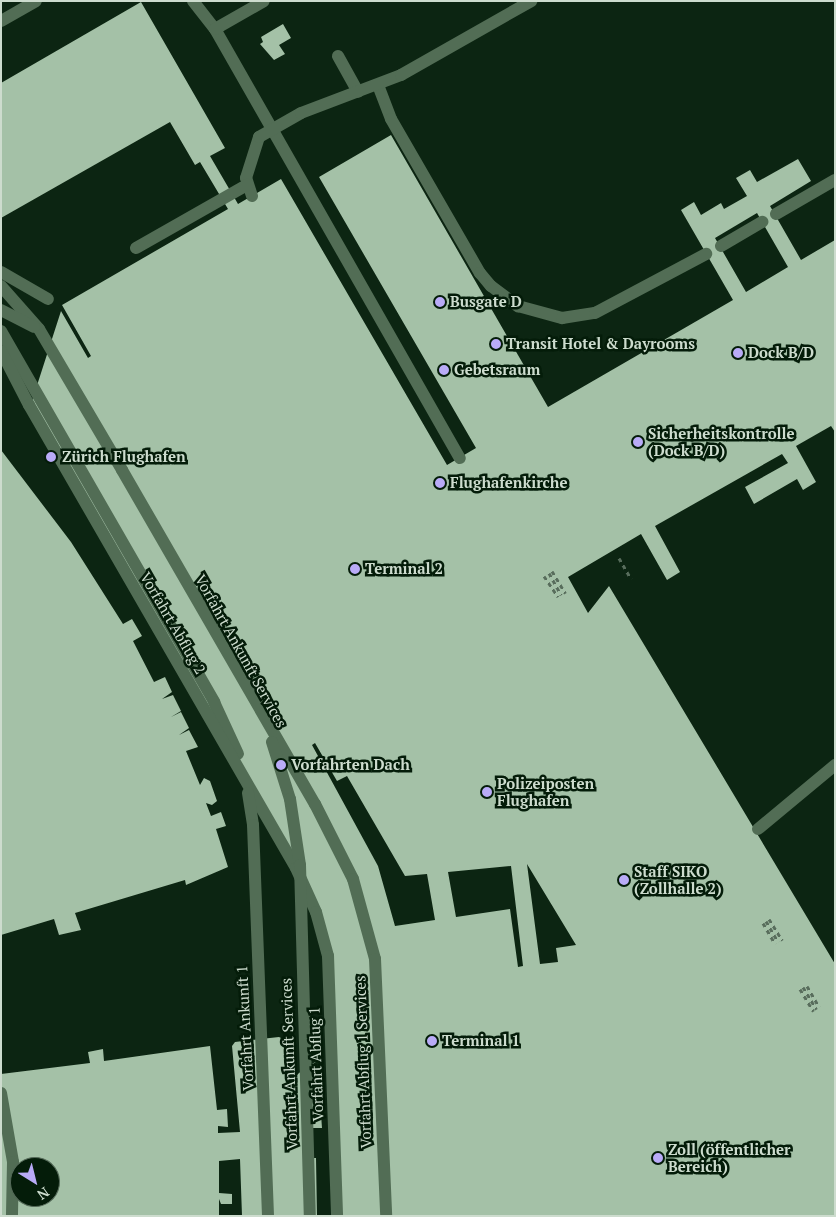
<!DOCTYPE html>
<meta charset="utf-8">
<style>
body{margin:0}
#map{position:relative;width:836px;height:1217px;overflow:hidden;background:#0c2512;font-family:"PT Serif",serif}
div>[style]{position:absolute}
.building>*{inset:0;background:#a4c1a7}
.path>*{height:3px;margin-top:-1.5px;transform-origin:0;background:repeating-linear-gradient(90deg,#586d5c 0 4px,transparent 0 8px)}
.lane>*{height:12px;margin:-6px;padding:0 6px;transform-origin:6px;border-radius:6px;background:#526d55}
.dots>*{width:14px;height:14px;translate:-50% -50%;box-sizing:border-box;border:2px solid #041c09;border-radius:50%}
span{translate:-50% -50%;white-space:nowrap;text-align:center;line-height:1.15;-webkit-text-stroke:5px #041c09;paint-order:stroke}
.poi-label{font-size:15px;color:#cddcce;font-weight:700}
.left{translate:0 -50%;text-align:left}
.street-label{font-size:15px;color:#cddcce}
.frame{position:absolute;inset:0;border:2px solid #cddcce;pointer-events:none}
.north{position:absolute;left:10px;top:1157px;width:50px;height:50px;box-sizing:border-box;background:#041c09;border:1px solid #546958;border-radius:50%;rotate:144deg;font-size:14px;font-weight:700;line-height:20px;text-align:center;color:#cddcce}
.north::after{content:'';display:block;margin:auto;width:18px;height:22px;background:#b9abf7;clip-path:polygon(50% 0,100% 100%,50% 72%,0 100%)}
</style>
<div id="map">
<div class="building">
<i style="clip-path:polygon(evenodd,141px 2px,225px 148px,210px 156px,238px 204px,281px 179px,447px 465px,476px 448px,319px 177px,391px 135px,548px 407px,733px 300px,681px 210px,694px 202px,701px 215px,721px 203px,724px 209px,747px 196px,736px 178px,750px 170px,757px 182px,798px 159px,811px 181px,770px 206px,801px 260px,835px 240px,835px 432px,831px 426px,796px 446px,816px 482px,803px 490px,797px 479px,754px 504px,745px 487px,788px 463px,782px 454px,655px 526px,680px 572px,667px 580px,641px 534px,568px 577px,588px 613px,609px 586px,835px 964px,835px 1216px,339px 1216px,321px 921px,31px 404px,61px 311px,88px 358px,91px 356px,62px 305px,228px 209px,200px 162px,195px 165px,170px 122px,1px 218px,1px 83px,141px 2px,757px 213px,788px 267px,746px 292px,715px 238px,757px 213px,141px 2px,315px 743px,337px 781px,347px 776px,405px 876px,427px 874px,435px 920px,395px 926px,378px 866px,312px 745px,315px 743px,141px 2px,527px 864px,576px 945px,556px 948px,558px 962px,540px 964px,527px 864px,141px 2px,511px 866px,523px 966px,518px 967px,510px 909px,456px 917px,448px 872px,511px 866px)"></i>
<i style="clip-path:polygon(283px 24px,291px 38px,279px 45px,285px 54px,274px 60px,260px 44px,263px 42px,261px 37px)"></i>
<i style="clip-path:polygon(1px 450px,71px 542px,123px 624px,132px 619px,142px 636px,133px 641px,154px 682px,165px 677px,172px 692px,162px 699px,173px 695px,181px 711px,171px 717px,181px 712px,189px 728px,179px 735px,189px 730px,198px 747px,186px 751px,200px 785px,204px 778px,210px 781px,217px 801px,212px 805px,206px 803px,211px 816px,221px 812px,226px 826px,216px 829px,228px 867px,186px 885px,185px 880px,75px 913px,81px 930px,59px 935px,54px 919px,1px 935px)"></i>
<i style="clip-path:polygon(evenodd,279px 1037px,283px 1039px,288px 1085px,299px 1073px,318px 1060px,313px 1064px,314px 1114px,321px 1114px,322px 1128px,307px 1128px,308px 1158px,316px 1158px,317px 1216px,242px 1216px,240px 1159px,219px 1161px,219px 1193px,232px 1194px,232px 1204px,221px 1204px,219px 1199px,219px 1216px,1px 1216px,1px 1074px,90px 1063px,88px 1052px,103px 1049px,104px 1061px,210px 1046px,217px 1110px,227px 1109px,228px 1127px,218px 1126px,218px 1133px,240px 1132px,232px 1046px,235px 1042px,279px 1037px,20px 1167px,50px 1167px,50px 1197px,20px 1197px,20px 1167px)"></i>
</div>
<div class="path">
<i style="left:619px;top:558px;width:24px;rotate:60deg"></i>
<i style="left:552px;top:571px;width:26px;rotate:59deg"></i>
<i style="left:549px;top:573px;width:25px;rotate:61deg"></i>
<i style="left:544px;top:576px;width:25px;rotate:56deg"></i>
<i style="left:769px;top:919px;width:25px;rotate:58deg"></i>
<i style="left:766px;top:921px;width:24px;rotate:60deg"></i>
<i style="left:763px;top:923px;width:24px;rotate:60deg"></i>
<i style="left:807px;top:986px;width:24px;rotate:60deg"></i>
<i style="left:803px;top:987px;width:26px;rotate:59deg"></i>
<i style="left:800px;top:989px;width:26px;rotate:59deg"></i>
</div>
<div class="lane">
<i style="left:193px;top:1px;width:36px;rotate:52deg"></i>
<i style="left:215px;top:29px;width:494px;rotate:60.3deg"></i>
<i style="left:1px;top:21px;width:40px;rotate:-29.7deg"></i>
<i style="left:215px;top:29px;width:56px;rotate:-29.7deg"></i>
<i style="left:338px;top:56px;width:41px;rotate:60.9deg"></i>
<i style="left:378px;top:85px;width:36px;rotate:69deg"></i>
<i style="left:391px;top:119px;width:178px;rotate:60deg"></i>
<i style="left:480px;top:273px;width:17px;rotate:50deg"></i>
<i style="left:491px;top:286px;width:34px;rotate:37deg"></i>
<i style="left:518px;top:306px;width:46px;rotate:15.3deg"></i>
<i style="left:562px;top:318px;width:33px;rotate:-9deg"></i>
<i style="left:595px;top:313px;width:126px;rotate:-28deg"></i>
<i style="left:252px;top:196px;width:19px;rotate:-108deg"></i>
<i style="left:246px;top:178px;width:43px;rotate:-72.4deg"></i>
<i style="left:259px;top:137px;width:48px;rotate:-29.7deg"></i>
<i style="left:301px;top:113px;width:107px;rotate:-20.8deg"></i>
<i style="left:401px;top:75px;width:150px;rotate:-29.6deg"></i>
<i style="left:776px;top:214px;width:68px;rotate:-30deg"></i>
<i style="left:721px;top:246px;width:48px;rotate:-30.3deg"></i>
<i style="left:136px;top:248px;width:128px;rotate:-29.6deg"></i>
<i style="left:1px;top:272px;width:54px;rotate:29.9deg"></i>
<i style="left:1px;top:286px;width:57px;rotate:48.5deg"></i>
<i style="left:39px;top:329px;width:164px;rotate:59.5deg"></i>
<i style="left:122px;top:470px;width:386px;rotate:60deg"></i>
<i style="left:315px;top:804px;width:84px;rotate:63.1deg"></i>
<i style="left:353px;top:879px;width:83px;rotate:74.6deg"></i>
<i style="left:375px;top:959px;width:257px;rotate:87.5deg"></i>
<i style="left:1px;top:310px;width:37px;rotate:27deg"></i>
<i style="left:1px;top:331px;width:428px;rotate:60.1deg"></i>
<i style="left:214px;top:702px;width:57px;rotate:65.2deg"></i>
<i style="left:1px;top:351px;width:61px;rotate:62.6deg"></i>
<i style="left:29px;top:405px;width:534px;rotate:60.03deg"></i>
<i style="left:296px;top:868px;width:48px;rotate:65.6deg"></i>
<i style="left:316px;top:912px;width:46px;rotate:74.7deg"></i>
<i style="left:328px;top:956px;width:260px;rotate:88deg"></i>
<i style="left:272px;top:742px;width:60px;rotate:72.5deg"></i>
<i style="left:290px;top:799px;width:67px;rotate:81.4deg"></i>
<i style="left:300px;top:865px;width:351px;rotate:88.4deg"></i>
<i style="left:248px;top:793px;width:32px;rotate:81deg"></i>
<i style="left:253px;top:825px;width:391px;rotate:87.8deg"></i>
<i style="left:758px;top:829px;width:100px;rotate:-39.7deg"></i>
<i style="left:1px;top:1093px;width:70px;rotate:80.1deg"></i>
<i style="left:13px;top:1162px;width:54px;rotate:91.1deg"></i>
</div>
<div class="dots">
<i style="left:440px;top:302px;background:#b9abf7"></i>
<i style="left:496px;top:344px;background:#b9abf7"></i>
<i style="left:738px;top:353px;background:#b9abf7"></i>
<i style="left:444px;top:370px;background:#b9abf7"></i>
<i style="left:638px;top:442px;background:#b9abf7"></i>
<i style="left:51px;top:457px;background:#b9abf7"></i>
<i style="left:440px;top:483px;background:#b9abf7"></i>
<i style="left:355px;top:569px;background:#b9abf7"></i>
<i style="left:281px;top:765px;background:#b9abf7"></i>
<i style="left:487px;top:792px;background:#b9abf7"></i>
<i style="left:624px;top:880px;background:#b9abf7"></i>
<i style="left:432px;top:1041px;background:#b9abf7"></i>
<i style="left:658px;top:1158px;background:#b9abf7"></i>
</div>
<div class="poi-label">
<span class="left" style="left:450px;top:302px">Busgate D</span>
<span class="left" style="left:506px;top:344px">Transit Hotel &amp; Dayrooms</span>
<span class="left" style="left:748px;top:353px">Dock B/D</span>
<span class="left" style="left:454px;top:370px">Gebetsraum</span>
<span class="left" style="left:648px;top:442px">Sicherheitskontrolle<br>(Dock B/D)</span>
<span class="left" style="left:62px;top:457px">Zürich Flughafen</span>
<span class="left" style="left:450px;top:483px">Flughafenkirche</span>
<span class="left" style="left:365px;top:569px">Terminal 2</span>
<span class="left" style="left:291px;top:765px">Vorfahrten Dach</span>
<span class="left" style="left:497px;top:792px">Polizeiposten<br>Flughafen</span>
<span class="left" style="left:634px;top:880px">Staff SIKO<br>(Zollhalle 2)</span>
<span class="left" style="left:442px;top:1041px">Terminal 1</span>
<span class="left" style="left:668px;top:1158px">Zoll (öffentlicher<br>Bereich)</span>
</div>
<div class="street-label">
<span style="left:173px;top:623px;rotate:60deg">Vorfahrt Abflug 2</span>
<span style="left:241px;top:651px;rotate:61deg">Vorfahrt Ankunft Services</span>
<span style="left:245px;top:1028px;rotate:-93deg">Vorfahrt Ankunft 1</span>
<span style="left:363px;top:1062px;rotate:-92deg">Vorfahrt Abflug 1 Services</span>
<span style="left:289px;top:1064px;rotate:-92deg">Vorfahrt Ankunft Services</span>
<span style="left:316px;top:1064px;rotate:-92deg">Vorfahrt Abflug 1</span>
</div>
<div class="frame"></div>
<div class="north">N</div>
</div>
